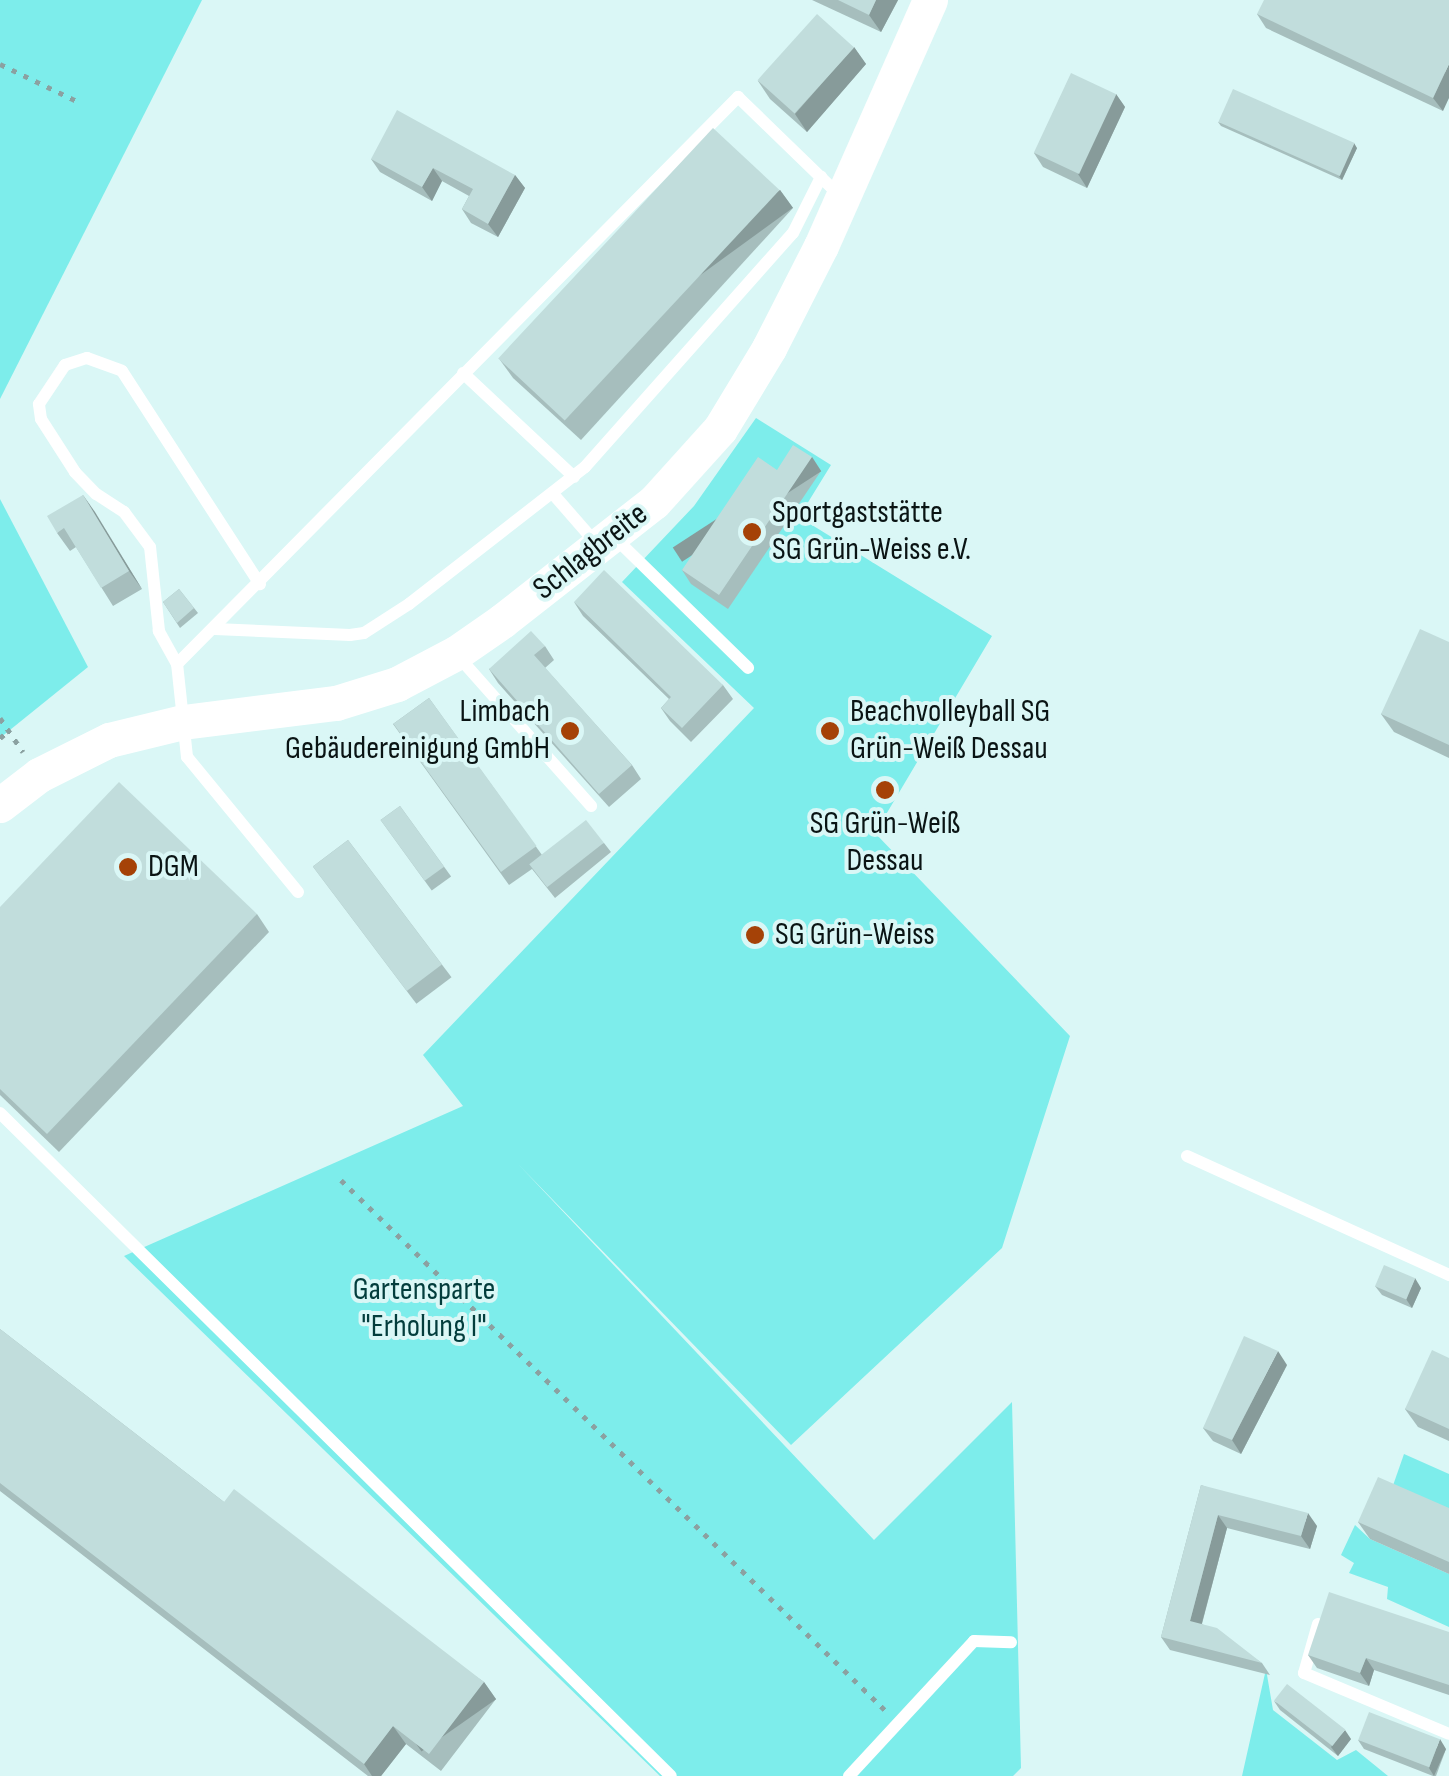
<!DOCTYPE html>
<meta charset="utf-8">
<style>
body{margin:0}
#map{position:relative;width:1449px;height:1776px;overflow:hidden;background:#daf7f6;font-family:"Sofia Sans Condensed",sans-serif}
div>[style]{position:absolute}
.green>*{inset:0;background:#7dedeb}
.path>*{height:5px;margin-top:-2.5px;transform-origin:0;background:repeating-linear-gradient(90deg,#8ba1a1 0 5px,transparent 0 13px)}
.lane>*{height:12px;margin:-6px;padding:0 6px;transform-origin:6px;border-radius:6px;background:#fff}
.secondary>*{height:35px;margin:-17.5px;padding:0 17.5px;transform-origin:17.5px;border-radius:17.5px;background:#fff}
.wall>*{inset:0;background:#a6bebd;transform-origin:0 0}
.shaded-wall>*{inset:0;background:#879b9a;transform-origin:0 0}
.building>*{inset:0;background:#c1dddc;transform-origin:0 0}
.dots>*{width:28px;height:28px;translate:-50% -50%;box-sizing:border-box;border:5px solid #daf7f6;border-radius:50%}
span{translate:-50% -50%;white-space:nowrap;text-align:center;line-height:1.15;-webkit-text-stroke:8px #daf7f6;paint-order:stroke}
.poi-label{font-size:32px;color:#0a1414}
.left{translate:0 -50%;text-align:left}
.right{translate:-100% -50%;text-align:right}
.street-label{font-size:32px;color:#0a1414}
.park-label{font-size:32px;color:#033d3c}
</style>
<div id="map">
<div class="green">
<i style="clip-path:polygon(0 0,202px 0,0 399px)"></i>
<i style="clip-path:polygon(756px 418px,831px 465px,799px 517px,992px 636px,875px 833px,1070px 1036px,1002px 1248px,791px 1445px,518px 1164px,874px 1540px,1012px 1402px,1021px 1768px,1013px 1776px,660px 1776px,124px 1256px,463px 1106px,423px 1055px,754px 708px,622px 582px,694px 506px)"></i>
<i style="clip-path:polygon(0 499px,88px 667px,0 738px)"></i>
<i style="clip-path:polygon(1404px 1454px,1449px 1474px,1449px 1520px,1390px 1494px)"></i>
<i style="clip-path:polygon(1355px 1525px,1370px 1539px,1449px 1574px,1449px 1627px,1387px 1599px,1388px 1587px,1349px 1573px,1354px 1563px,1341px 1555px)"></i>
<i style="clip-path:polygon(1266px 1669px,1273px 1710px,1337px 1760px,1356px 1750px,1388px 1776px,1242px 1776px)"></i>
</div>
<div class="path">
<i style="left:0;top:64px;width:88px;rotate:25.7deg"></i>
<i style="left:0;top:718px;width:41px;rotate:55.9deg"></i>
<i style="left:0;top:738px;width:11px;rotate:-41deg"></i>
<i style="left:341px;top:1180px;width:762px;rotate:44.26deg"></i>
</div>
<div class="lane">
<i style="left:463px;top:373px;width:152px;rotate:43.1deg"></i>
<i style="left:554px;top:495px;width:62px;rotate:48.9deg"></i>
<i style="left:615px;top:538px;width:186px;rotate:44.3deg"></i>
<i style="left:215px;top:629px;width:135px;rotate:2.5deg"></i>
<i style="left:350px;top:635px;width:14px;rotate:-8deg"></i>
<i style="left:364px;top:633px;width:54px;rotate:-32.8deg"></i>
<i style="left:409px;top:604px;width:223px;rotate:-37.9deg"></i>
<i style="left:585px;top:467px;width:313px;rotate:-48.4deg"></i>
<i style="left:793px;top:233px;width:63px;rotate:-63.4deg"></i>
<i style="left:457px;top:655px;width:202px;rotate:48.4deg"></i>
<i style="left:177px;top:664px;width:38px;rotate:-119deg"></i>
<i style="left:159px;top:631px;width:84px;rotate:-96.1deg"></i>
<i style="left:150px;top:547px;width:44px;rotate:-126.6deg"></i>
<i style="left:124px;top:512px;width:33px;rotate:-147deg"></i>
<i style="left:96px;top:494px;width:30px;rotate:-134deg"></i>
<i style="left:75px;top:472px;width:63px;rotate:-122.7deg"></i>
<i style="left:41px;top:419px;width:15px;rotate:-98deg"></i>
<i style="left:39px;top:404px;width:47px;rotate:-56.3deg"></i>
<i style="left:65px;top:365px;width:23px;rotate:-18deg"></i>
<i style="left:87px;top:358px;width:37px;rotate:20deg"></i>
<i style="left:122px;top:371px;width:254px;rotate:57.1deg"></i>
<i style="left:298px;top:892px;width:175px;rotate:-129.4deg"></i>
<i style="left:187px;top:757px;width:94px;rotate:-96.1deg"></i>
<i style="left:177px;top:664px;width:798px;rotate:-45.3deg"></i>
<i style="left:738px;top:97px;width:129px;rotate:44.1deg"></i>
<i style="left:831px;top:187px;width:12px;rotate:14deg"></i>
<i style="left:0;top:1113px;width:943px;rotate:44.66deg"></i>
<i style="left:1187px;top:1156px;width:288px;rotate:24.4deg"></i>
<i style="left:1318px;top:1624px;width:51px;rotate:105.9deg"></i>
<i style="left:1304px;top:1673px;width:157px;rotate:22.8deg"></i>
<i style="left:849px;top:1776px;width:184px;rotate:-47.2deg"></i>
<i style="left:974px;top:1641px;width:37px;rotate:2deg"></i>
</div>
<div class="secondary">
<i style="left:0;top:805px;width:49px;rotate:-37.6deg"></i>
<i style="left:39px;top:775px;width:78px;rotate:-26.6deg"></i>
<i style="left:109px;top:740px;width:76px;rotate:-13.7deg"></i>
<i style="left:183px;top:722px;width:154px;rotate:-7.1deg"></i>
<i style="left:336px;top:703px;width:64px;rotate:-17.3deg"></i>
<i style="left:397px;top:684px;width:67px;rotate:-27.7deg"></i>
<i style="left:456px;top:653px;width:56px;rotate:-34.8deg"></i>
<i style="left:502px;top:621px;width:193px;rotate:-38.1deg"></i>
<i style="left:654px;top:502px;width:98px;rotate:-47.9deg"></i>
<i style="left:720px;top:429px;width:95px;rotate:-58.8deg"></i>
<i style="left:769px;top:348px;width:114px;rotate:-63deg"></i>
<i style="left:821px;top:246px;width:269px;rotate:-66.1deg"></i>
</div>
<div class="wall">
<i style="clip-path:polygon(812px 0,898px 0,881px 32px)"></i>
<i style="clip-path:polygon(1449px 0,1443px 111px,1266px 28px,1257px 14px)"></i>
<i style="clip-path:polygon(854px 47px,866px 64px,807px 132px,770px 99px,758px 81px)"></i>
<i style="clip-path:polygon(1116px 94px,1125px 107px,1087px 188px,1043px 167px,1034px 153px)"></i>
<i style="clip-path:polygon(1218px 122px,1357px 148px,1342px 180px,1221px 126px)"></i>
<i style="clip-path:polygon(371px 159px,515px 175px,525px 188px,498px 237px,471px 223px,462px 209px,469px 196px,442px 181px,432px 201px,380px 172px)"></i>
<i style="clip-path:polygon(780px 190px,793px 208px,581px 440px,513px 378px,500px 360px)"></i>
<i style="clip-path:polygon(812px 457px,821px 471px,728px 609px,691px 584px,682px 570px,777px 470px)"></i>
<i style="clip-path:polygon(83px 495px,142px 589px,113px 606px,76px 547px,70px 551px,57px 533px)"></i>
<i style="clip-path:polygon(179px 589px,198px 613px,180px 628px,163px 602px)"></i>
<i style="clip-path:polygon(574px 602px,723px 685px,733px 699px,691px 742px,670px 721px,661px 708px,669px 699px,583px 616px)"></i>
<i style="clip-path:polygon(1449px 642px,1449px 758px,1394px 732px,1381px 714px)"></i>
<i style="clip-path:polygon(545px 646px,554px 660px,545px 668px,632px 765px,641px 779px,609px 807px,498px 683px,489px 669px)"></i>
<i style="clip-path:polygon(429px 698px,542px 855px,604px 843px,611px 852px,555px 898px,532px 869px,509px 885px,393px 724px)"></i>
<i style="left:400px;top:806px;width:87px;height:24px;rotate:54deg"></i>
<i style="left:348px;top:840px;width:172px;height:44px;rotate:53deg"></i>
<i style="clip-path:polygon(0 907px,257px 914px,269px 932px,59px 1152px,0 1095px)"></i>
<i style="clip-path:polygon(1375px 1286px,1421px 1288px,1412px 1308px,1382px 1295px)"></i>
<i style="clip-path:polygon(0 1329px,224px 1502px,484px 1682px,496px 1699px,441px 1771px,406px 1744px,381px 1776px,368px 1776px,0 1491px)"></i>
<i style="clip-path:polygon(1449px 1358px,1449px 1441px,1418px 1427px,1405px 1409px)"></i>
<i style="clip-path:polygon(1287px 1365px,1241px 1454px,1213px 1441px,1203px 1428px)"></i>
<i style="clip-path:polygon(1201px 1485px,1317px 1526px,1310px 1549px,1227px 1528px,1202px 1624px,1262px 1663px,1270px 1675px,1170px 1650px,1161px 1637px)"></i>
<i style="clip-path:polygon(1449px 1508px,1449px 1574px,1370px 1539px,1358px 1522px)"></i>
<i style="clip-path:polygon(1449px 1632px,1449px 1695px,1374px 1670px,1369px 1686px,1317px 1668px,1308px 1655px)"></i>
<i style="clip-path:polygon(1274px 1701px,1351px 1739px,1338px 1756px,1280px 1710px)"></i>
<i style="clip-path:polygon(1358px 1740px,1446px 1749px,1436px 1776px,1433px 1776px,1364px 1749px)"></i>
</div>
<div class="shaded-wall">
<i style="clip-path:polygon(876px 0,898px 0,881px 32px,869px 15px)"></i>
<i style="clip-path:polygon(854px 47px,866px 64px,807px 132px,795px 114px)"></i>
<i style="clip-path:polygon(1449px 64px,1449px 98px,1443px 111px,1433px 98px)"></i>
<i style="clip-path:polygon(1116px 94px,1125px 107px,1087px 188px,1078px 174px)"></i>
<i style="clip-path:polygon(1354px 143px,1357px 148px,1342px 180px,1339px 176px)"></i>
<i style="clip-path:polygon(433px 168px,442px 181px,432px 201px,422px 187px)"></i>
<i style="clip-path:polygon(515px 175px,525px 188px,498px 237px,488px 224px)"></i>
<i style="left:780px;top:190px;width:22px;height:314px;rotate:54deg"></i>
<i style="left:812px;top:457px;width:17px;height:166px;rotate:57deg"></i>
<i style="clip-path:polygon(83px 495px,95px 512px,142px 589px,129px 571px)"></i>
<i style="clip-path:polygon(1415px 1278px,1421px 1288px,1412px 1308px,1406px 1299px)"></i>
<i style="clip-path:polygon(1278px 1351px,1287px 1365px,1241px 1454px,1232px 1440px)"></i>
<i style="clip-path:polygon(1308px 1513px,1317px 1526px,1310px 1549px,1301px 1536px)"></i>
<i style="clip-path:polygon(1218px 1515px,1227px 1528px,1199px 1634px,1190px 1621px)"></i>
<i style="clip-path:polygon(1366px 1658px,1374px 1670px,1369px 1686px,1360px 1673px)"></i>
<i style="left:484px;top:1682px;width:21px;height:91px;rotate:55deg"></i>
<i style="clip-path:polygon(393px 1726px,406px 1744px,381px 1776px,372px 1776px,364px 1764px)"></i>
<i style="clip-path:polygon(1345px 1730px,1351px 1739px,1338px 1756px,1331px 1747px)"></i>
<i style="clip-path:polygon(1440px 1739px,1446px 1749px,1434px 1776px,1429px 1768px)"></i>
</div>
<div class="building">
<i style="clip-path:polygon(838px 0,876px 0,869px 15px)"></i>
<i style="clip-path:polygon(1264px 0,1449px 0,1449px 64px,1433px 98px,1257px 14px)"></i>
<i style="left:817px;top:14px;width:50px;height:89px;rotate:42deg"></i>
<i style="left:1071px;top:73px;width:50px;height:88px;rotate:25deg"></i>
<i style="left:1233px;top:89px;width:133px;height:36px;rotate:24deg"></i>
<i style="clip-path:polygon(397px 110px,515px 175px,488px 224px,462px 209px,473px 189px,433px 168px,422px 187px,371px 159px)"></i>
<i style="left:713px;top:128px;width:91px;height:315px;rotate:43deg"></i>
<i style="clip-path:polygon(793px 445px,812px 457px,719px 595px,682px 570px,758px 457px,777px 470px)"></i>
<i style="clip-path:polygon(83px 495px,129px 571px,101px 588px,64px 528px,57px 533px,47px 516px)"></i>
<i style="clip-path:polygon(604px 570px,723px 685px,682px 728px,661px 708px,671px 697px,574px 602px)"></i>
<i style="clip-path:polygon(179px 589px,194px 608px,177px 623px,163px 602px)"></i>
<i style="clip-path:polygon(1420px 629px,1449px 642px,1449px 745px,1381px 714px)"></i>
<i style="clip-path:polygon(531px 631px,545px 646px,534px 655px,632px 765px,599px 794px,489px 669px)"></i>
<i style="left:429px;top:698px;width:183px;height:44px;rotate:54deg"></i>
<i style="clip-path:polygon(119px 782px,257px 914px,47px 1134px,0 1089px,0 907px)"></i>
<i style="left:400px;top:806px;width:75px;height:24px;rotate:54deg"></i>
<i style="left:586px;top:820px;width:29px;height:72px;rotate:52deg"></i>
<i style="left:348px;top:840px;width:156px;height:44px;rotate:53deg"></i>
<i style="left:1384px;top:1265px;width:34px;height:23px;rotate:23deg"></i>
<i style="clip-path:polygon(0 1329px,224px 1502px,234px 1489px,484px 1682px,429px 1754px,393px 1726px,364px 1764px,0 1483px)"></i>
<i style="clip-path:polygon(1244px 1336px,1278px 1351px,1232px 1440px,1203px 1428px)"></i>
<i style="clip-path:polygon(1432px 1350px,1449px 1358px,1449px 1429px,1405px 1409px)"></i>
<i style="clip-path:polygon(1378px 1477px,1449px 1508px,1449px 1562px,1358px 1522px)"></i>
<i style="clip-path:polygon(1201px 1485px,1308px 1513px,1301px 1536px,1218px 1515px,1190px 1621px,1217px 1628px,1262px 1663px,1161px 1637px)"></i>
<i style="clip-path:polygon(1329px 1592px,1449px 1632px,1449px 1685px,1366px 1658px,1360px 1673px,1308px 1655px)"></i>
<i style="left:1287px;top:1684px;width:74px;height:21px;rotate:38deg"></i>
<i style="left:1369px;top:1712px;width:76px;height:30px;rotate:21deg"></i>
</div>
<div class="dots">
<i style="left:752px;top:532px;background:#a54207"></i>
<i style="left:570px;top:731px;background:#a54207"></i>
<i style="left:830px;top:731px;background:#a54207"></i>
<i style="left:885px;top:790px;background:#a54207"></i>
<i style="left:128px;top:867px;background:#a54207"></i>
<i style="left:755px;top:935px;background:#a54207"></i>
</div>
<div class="poi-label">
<span class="left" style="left:772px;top:532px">Sportgaststätte<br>SG Grün-Weiss e.V.</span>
<span class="right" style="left:550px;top:731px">Limbach<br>Gebäudereinigung GmbH</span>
<span class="left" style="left:850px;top:731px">Beachvolleyball SG<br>Grün-Weiß Dessau</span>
<span style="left:885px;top:843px">SG Grün-Weiß<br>Dessau</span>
<span class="left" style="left:148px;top:867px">DGM</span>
<span class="left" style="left:775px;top:935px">SG Grün-Weiss</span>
</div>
<div class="street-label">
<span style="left:591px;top:552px;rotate:-38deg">Schlagbreite</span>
</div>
<div class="park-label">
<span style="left:424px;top:1309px">Gartensparte<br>"Erholung I"</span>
</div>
</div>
